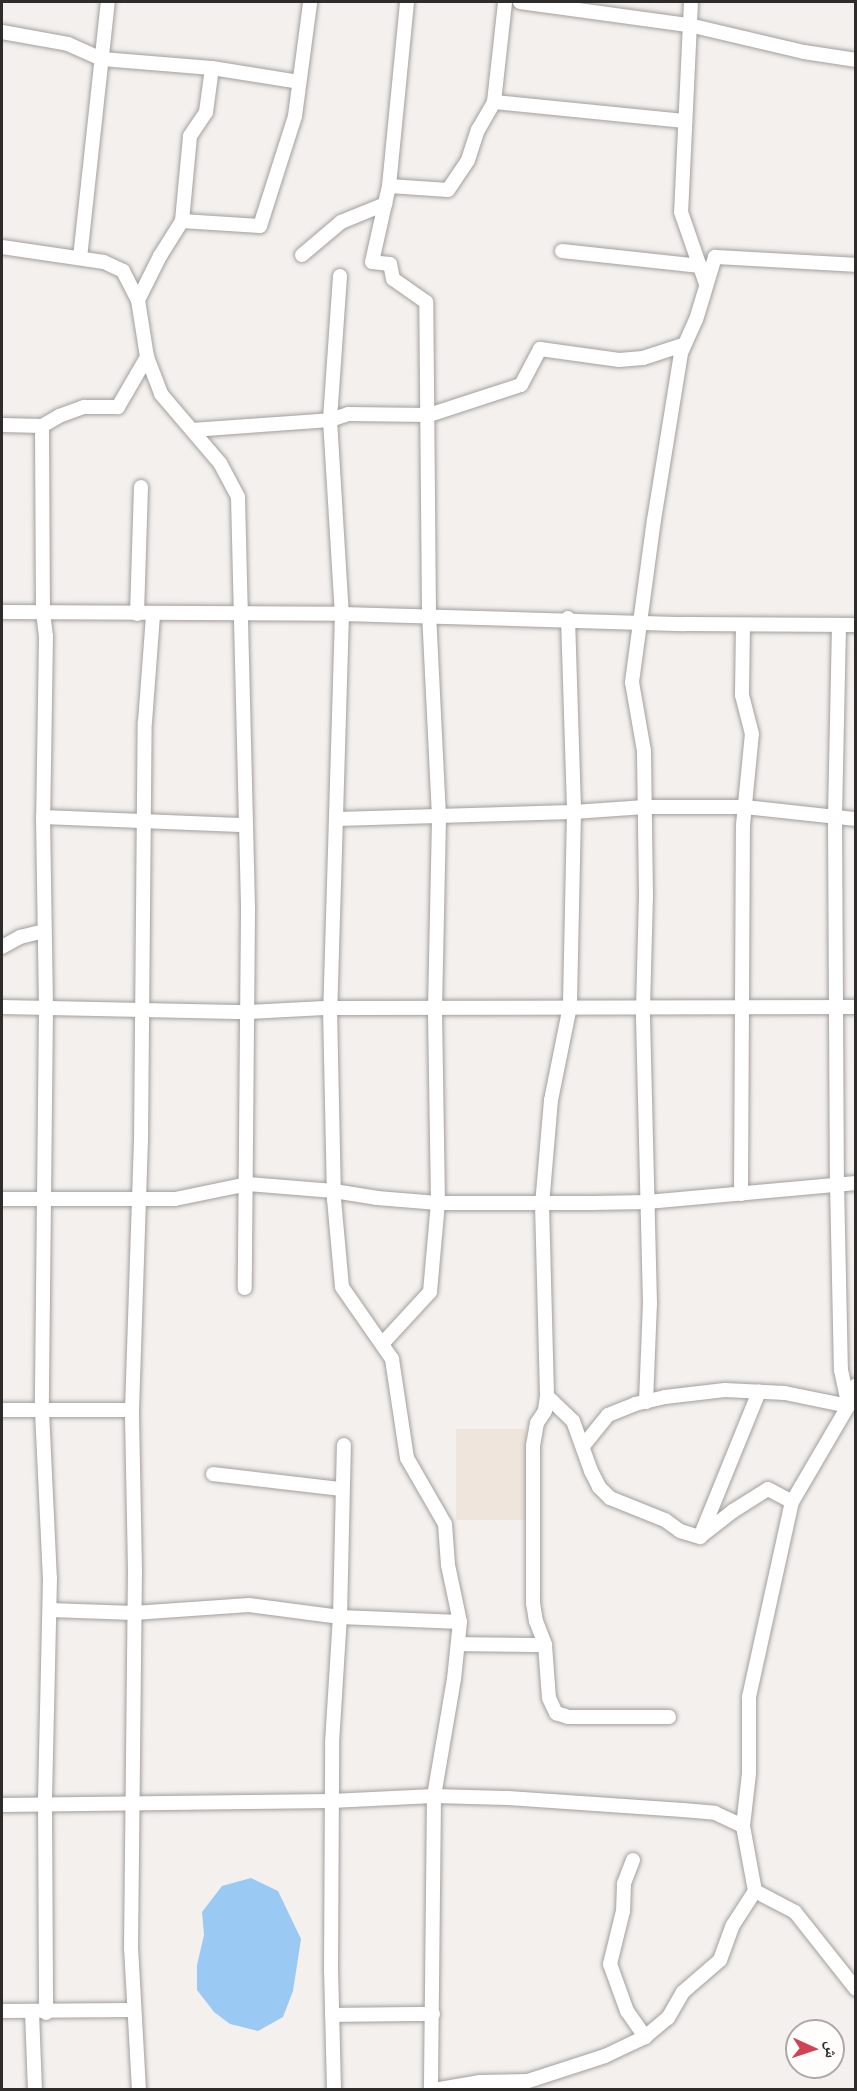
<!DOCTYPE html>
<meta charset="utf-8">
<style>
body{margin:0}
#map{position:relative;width:857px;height:2091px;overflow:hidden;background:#f4f0ed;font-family:Raleway,"Noto Naskh Arabic",sans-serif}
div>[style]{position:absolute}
.built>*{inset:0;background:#efe5dc;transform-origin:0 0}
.water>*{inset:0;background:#9acaf4}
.roads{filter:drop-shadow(0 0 2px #a39f9c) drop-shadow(0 0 2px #a39f9c)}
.minor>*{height:14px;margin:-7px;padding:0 7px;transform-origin:7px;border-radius:7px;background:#fff}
span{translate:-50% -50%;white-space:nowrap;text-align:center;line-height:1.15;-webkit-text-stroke:6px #fffefd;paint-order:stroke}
.frame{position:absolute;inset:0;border:3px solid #2d2c2a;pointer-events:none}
.north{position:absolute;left:785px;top:2019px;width:60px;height:60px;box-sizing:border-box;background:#fffefd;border:2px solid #abaaa9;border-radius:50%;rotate:93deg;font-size:16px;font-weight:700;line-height:24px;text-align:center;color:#2d2c2a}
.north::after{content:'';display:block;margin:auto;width:21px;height:27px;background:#d34253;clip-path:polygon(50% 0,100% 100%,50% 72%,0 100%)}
</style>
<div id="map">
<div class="built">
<i style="left:456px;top:1429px;width:70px;height:91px"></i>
</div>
<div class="water">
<i style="clip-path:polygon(251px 1878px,278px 1891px,301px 1939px,293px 1991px,283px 2017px,258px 2031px,230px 2024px,214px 2012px,197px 1990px,197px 1965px,204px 1935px,202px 1912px,222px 1886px)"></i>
</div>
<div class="roads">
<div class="minor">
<i style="left:520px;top:2px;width:171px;rotate:7.8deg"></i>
<i style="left:689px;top:25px;width:118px;rotate:13.2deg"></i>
<i style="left:804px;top:52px;width:53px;rotate:8.7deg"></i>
<i style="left:691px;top:2px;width:210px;rotate:92.7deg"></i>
<i style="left:681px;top:212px;width:76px;rotate:70.9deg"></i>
<i style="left:2px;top:32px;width:67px;rotate:10.3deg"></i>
<i style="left:68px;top:44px;width:37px;rotate:24deg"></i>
<i style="left:102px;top:59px;width:110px;rotate:4.7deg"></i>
<i style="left:212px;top:68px;width:88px;rotate:9.1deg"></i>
<i style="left:494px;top:102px;width:192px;rotate:5.7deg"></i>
<i style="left:389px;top:186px;width:59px;rotate:3.9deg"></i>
<i style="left:448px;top:190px;width:36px;rotate:-56deg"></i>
<i style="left:468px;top:160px;width:32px;rotate:-72deg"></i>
<i style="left:478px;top:130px;width:32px;rotate:-60deg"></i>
<i style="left:494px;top:102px;width:101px;rotate:-83.7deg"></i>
<i style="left:182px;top:221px;width:85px;rotate:-84.6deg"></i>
<i style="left:190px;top:136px;width:29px;rotate:-56deg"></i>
<i style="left:206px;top:112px;width:44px;rotate:-82.2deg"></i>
<i style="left:2px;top:247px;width:103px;rotate:8.4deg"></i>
<i style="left:104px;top:262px;width:21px;rotate:25deg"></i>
<i style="left:123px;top:271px;width:33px;rotate:63deg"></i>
<i style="left:138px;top:300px;width:58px;rotate:81deg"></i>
<i style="left:147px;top:357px;width:40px;rotate:69deg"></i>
<i style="left:161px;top:394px;width:91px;rotate:49.5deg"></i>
<i style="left:220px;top:463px;width:38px;rotate:62deg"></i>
<i style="left:238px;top:497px;width:414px;rotate:88.6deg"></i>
<i style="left:248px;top:911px;width:377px;rotate:90.5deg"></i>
<i style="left:562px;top:251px;width:139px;rotate:6.2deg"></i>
<i style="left:302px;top:255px;width:51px;rotate:-40.2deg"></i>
<i style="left:341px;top:222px;width:48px;rotate:-22.2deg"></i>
<i style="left:80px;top:258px;width:258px;rotate:-83.8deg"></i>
<i style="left:340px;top:276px;width:144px;rotate:94deg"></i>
<i style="left:330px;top:420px;width:194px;rotate:86.5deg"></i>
<i style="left:342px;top:614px;width:394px;rotate:91.7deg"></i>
<i style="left:330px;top:1008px;width:191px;rotate:88.8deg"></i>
<i style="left:334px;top:1199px;width:88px;rotate:84.8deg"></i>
<i style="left:342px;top:1287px;width:88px;rotate:55.2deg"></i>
<i style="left:392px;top:1359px;width:100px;rotate:81.4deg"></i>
<i style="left:407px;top:1458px;width:76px;rotate:60.1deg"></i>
<i style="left:445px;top:1524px;width:41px;rotate:85.8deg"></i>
<i style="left:448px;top:1565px;width:58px;rotate:78.1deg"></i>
<i style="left:460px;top:1622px;width:57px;rotate:96deg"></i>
<i style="left:454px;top:1679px;width:119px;rotate:99.7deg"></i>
<i style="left:434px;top:1796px;width:294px;rotate:90.6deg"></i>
<i style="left:138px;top:300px;width:49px;rotate:-63.4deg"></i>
<i style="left:160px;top:256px;width:41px;rotate:-57.8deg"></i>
<i style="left:182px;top:221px;width:78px;rotate:3.7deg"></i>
<i style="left:260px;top:226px;width:115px;rotate:-72.3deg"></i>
<i style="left:295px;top:116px;width:114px;rotate:-82.4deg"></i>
<i style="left:2px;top:425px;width:40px;rotate:1.4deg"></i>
<i style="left:42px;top:426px;width:20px;rotate:-30deg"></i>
<i style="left:59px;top:416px;width:27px;rotate:-20deg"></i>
<i style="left:84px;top:407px;width:34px"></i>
<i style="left:118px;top:407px;width:58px;rotate:-59.9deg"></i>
<i style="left:42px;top:426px;width:186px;rotate:89.7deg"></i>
<i style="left:43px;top:612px;width:24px;rotate:83deg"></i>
<i style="left:46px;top:636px;width:181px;rotate:90.9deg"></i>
<i style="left:43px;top:817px;width:190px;rotate:89.1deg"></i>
<i style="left:46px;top:1007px;width:404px;rotate:90.6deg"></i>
<i style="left:42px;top:1411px;width:167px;rotate:87.3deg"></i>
<i style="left:50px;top:1578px;width:225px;rotate:91.3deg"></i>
<i style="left:45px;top:1803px;width:210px;rotate:89.7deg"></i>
<i style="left:192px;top:430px;width:138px;rotate:-4.1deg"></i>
<i style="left:330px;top:420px;width:19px;rotate:-18deg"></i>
<i style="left:348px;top:414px;width:81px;rotate:0.7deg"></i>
<i style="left:429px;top:415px;width:97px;rotate:-18.1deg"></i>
<i style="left:521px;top:385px;width:41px;rotate:-62.2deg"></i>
<i style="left:540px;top:349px;width:80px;rotate:7.9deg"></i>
<i style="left:619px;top:360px;width:24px;rotate:-5deg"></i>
<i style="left:643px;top:358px;width:42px;rotate:-18deg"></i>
<i style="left:2px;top:612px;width:340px;rotate:0.3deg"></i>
<i style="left:342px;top:614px;width:342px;rotate:1.7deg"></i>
<i style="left:684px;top:624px;width:172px;rotate:0.3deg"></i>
<i style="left:137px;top:614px;width:127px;rotate:-88.2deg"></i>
<i style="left:568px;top:618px;width:194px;rotate:88.2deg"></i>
<i style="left:574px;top:812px;width:194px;rotate:91.2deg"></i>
<i style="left:570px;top:1006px;width:96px;rotate:101.4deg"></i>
<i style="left:551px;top:1100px;width:104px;rotate:94.9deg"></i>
<i style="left:542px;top:1204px;width:192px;rotate:88.5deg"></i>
<i style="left:547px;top:1396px;width:36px;rotate:44deg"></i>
<i style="left:573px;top:1421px;width:53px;rotate:70.2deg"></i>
<i style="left:591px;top:1471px;width:18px;rotate:63deg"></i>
<i style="left:599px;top:1487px;width:16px;rotate:45deg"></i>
<i style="left:610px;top:1498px;width:59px;rotate:21.8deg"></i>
<i style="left:665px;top:1520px;width:19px;rotate:36deg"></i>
<i style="left:680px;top:1531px;width:21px;rotate:17deg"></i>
<i style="left:839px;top:625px;width:193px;rotate:91.2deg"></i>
<i style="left:835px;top:818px;width:365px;rotate:89.7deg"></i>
<i style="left:837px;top:1183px;width:187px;rotate:88.8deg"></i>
<i style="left:841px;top:1370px;width:35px;rotate:78deg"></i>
<i style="left:43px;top:817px;width:203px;rotate:2.3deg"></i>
<i style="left:337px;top:819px;width:237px;rotate:-1.7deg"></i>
<i style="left:574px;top:812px;width:71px;rotate:-4deg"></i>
<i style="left:645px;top:807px;width:100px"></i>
<i style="left:745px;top:807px;width:112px;rotate:6.2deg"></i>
<i style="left:2px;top:947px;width:21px;rotate:-29deg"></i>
<i style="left:20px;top:937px;width:25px;rotate:-14deg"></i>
<i style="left:2px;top:1007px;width:246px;rotate:1.2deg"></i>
<i style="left:248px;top:1012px;width:77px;rotate:-3deg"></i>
<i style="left:325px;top:1008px;width:531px;rotate:-0.11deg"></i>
<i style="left:741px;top:1194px;width:369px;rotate:-89.7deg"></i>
<i style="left:743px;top:825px;width:91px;rotate:-84.4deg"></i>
<i style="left:752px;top:734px;width:40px;rotate:-104.4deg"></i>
<i style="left:742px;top:695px;width:70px;rotate:-89.2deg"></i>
<i style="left:2px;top:1199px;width:173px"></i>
<i style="left:175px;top:1199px;width:75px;rotate:-11.6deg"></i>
<i style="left:248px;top:1184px;width:86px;rotate:4.7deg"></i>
<i style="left:334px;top:1191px;width:44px;rotate:9.2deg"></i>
<i style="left:377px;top:1198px;width:61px;rotate:4.7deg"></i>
<i style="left:438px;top:1203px;width:154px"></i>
<i style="left:592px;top:1203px;width:55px;rotate:-1deg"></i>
<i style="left:647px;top:1202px;width:210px;rotate:-5.2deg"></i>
<i style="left:382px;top:1344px;width:71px;rotate:-47.3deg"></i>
<i style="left:430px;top:1292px;width:89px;rotate:-84.9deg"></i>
<i style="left:438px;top:1203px;width:194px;rotate:-90.9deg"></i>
<i style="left:435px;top:1009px;width:192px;rotate:-88.8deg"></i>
<i style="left:439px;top:817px;width:202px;rotate:-92.8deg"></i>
<i style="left:429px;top:615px;width:313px;rotate:-90.5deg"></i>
<i style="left:426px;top:302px;width:40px;rotate:-145.1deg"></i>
<i style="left:393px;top:279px;width:15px;rotate:-101deg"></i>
<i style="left:390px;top:264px;width:18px;rotate:-174deg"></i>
<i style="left:372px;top:262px;width:78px;rotate:-77.4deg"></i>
<i style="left:389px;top:186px;width:185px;rotate:-84.4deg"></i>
<i style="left:547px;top:1396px;width:15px;rotate:98deg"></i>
<i style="left:545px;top:1411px;width:14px;rotate:124deg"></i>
<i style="left:537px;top:1423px;width:23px;rotate:100deg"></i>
<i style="left:533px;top:1446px;width:157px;rotate:90deg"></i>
<i style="left:533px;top:1603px;width:18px;rotate:81deg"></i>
<i style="left:536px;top:1621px;width:26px;rotate:69deg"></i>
<i style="left:545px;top:1645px;width:53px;rotate:85.7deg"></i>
<i style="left:549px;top:1698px;width:17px;rotate:65deg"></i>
<i style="left:556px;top:1713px;width:13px;rotate:18deg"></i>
<i style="left:568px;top:1717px;width:101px"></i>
<i style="left:646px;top:1402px;width:98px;rotate:-87.7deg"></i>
<i style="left:650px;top:1304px;width:295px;rotate:-91.4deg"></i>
<i style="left:643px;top:1009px;width:113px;rotate:-88.5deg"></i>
<i style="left:646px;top:896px;width:145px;rotate:-90.8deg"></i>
<i style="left:644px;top:751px;width:70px;rotate:-99.9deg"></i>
<i style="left:632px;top:682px;width:163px;rotate:-82.3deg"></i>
<i style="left:654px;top:520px;width:169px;rotate:-80.8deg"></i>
<i style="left:681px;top:353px;width:36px;rotate:-66deg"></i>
<i style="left:696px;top:320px;width:66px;rotate:-73.2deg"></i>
<i style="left:715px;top:257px;width:141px;rotate:3.2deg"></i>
<i style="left:2px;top:1410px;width:130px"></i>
<i style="left:583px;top:1446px;width:40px;rotate:-51deg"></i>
<i style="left:608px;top:1415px;width:29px;rotate:-22deg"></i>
<i style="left:635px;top:1404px;width:31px;rotate:-13deg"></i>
<i style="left:665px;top:1397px;width:60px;rotate:-6.7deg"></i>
<i style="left:725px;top:1390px;width:60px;rotate:2.9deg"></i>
<i style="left:785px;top:1393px;width:64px;rotate:11.7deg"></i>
<i style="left:213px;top:1474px;width:129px;rotate:6.7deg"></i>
<i style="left:701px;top:1536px;width:41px;rotate:-38deg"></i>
<i style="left:733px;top:1511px;width:41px;rotate:-32.2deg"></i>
<i style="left:768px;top:1489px;width:27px;rotate:28deg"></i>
<i style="left:700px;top:1537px;width:157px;rotate:-67.9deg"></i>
<i style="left:50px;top:1610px;width:84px;rotate:2deg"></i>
<i style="left:134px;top:1613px;width:115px;rotate:-4deg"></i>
<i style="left:249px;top:1605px;width:92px;rotate:7.5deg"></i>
<i style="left:340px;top:1617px;width:120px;rotate:2.4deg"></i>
<i style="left:458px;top:1644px;width:87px;rotate:0.7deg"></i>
<i style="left:2px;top:1805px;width:329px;rotate:-0.7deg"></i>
<i style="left:331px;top:1801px;width:103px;rotate:-2.8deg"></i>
<i style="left:434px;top:1796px;width:74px;rotate:1.5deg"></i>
<i style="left:508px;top:1798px;width:175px;rotate:3.9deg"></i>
<i style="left:683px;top:1810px;width:32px;rotate:5deg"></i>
<i style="left:715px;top:1813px;width:31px;rotate:25deg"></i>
<i style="left:633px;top:1860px;width:26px;rotate:111deg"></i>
<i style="left:624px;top:1884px;width:27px;rotate:92deg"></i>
<i style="left:623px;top:1911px;width:55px;rotate:103.8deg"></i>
<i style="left:610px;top:1964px;width:50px;rotate:70.1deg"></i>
<i style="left:627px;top:2011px;width:32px;rotate:55deg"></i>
<i style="left:755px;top:1891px;width:45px;rotate:27.7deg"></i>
<i style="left:795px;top:1912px;width:98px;rotate:51.6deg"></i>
<i style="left:2px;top:2011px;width:132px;rotate:-0.4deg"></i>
<i style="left:32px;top:2012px;width:78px;rotate:87.8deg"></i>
<i style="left:332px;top:2015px;width:101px;rotate:-0.6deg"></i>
<i style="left:139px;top:2090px;width:141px;rotate:-93.2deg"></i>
<i style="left:131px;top:1949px;width:378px;rotate:-89.4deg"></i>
<i style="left:135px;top:1571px;width:161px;rotate:-91.1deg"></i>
<i style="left:132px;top:1410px;width:269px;rotate:-88.1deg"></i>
<i style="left:141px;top:1141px;width:419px;rotate:-89.5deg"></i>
<i style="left:145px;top:722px;width:107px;rotate:-85.7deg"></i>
<i style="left:334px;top:2090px;width:119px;rotate:-91.4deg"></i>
<i style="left:331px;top:1971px;width:228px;rotate:-89.7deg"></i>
<i style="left:332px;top:1743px;width:126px;rotate:-86.4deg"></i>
<i style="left:340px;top:1617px;width:172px;rotate:-88.7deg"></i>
<i style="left:434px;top:2090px;width:47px;rotate:-9.9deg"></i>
<i style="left:480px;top:2082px;width:48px;rotate:-1.2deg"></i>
<i style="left:528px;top:2081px;width:81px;rotate:-18deg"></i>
<i style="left:605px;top:2056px;width:44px;rotate:-25.4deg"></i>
<i style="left:645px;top:2037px;width:30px;rotate:-40deg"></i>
<i style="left:668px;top:2018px;width:30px;rotate:-60deg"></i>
<i style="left:683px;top:1992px;width:49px;rotate:-40.9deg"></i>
<i style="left:720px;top:1960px;width:37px;rotate:-70deg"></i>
<i style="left:733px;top:1925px;width:40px;rotate:-57.1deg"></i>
<i style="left:755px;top:1891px;width:66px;rotate:-100.5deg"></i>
<i style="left:743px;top:1826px;width:53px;rotate:-83.5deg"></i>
<i style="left:749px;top:1773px;width:76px;rotate:-90deg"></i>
<i style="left:749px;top:1697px;width:200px;rotate:-77.6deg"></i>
<i style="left:792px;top:1502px;width:111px;rotate:-59.7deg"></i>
<i style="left:848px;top:1406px;width:22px;rotate:-69deg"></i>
</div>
</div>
<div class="frame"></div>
<div class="north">ش</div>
</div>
